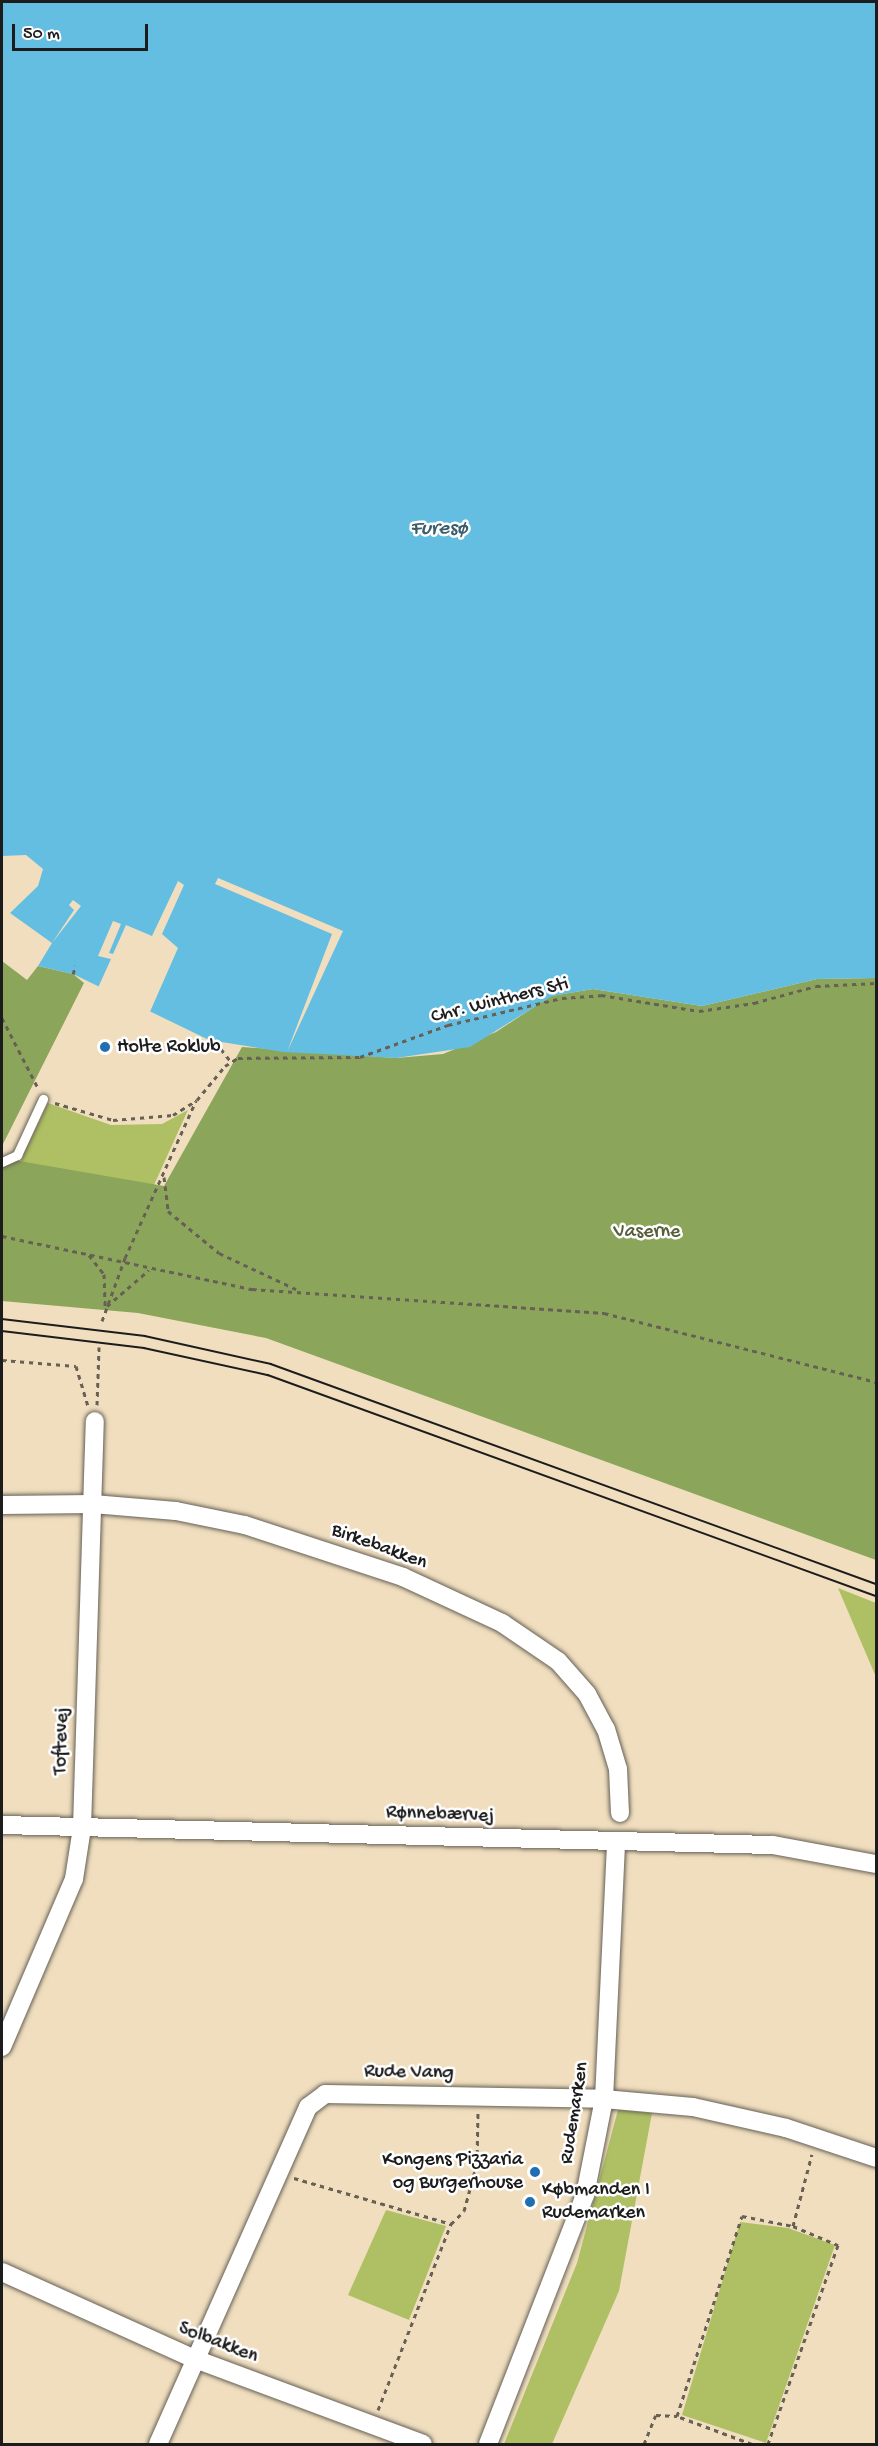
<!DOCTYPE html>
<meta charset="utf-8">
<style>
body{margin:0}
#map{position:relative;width:878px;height:2446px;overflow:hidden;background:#f0debf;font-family:"Gochi Hand",sans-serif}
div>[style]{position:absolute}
.green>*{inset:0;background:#afc064}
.forest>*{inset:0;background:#8ba65a}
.water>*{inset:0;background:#64bee1}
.pier>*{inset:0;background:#f0debf}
.path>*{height:3px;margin-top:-1.5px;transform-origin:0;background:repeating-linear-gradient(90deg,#666055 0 4.5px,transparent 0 9px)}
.roads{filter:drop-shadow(0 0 2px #666055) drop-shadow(0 0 2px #666055)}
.lane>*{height:9px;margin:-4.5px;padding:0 4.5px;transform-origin:4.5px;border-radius:4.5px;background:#fff}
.street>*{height:18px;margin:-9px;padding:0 9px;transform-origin:9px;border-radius:9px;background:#fff}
.tram>*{height:1.5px;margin:-0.75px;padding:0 0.75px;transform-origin:0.75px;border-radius:0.75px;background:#1c1c1c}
.dots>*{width:16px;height:16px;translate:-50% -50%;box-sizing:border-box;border:3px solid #fff;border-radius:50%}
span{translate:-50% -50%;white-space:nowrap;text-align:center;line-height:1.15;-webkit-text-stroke:5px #fff;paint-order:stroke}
.street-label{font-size:20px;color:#1c1c1c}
.poi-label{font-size:20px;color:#1c1c1c}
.left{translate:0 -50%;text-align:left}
.right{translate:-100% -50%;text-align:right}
.park-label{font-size:20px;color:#575e39}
.water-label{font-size:21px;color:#395d6b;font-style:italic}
.frame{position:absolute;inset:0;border:3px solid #1c1c1c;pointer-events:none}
.scale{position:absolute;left:12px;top:24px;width:136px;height:27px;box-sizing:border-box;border:3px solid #1c1c1c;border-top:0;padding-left:8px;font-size:18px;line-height:21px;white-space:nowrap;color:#1c1c1c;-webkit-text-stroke:4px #fff;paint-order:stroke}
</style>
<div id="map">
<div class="green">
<i style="clip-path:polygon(48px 1103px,111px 1125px,162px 1124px,188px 1110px,154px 1185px,20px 1162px)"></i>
<i style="clip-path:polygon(838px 1588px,876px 1603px,876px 1677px)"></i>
<i style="clip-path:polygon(618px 2110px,652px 2113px,619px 2291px,552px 2444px,504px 2444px,577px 2263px)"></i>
<i style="clip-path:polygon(386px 2210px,446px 2226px,409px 2320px,348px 2295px)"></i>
<i style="clip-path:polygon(740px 2222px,788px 2228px,835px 2245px,766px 2443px,682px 2415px)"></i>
</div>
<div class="forest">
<i style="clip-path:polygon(2px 961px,27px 980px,38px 966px,73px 974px,84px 983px,2px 1146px)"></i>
<i style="clip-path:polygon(876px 978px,876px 1560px,266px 1338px,138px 1313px,2px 1301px,2px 1158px,164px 1186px,242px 1047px,396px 1058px,443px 1054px,496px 1032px,551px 996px,593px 989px,702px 1006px,817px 979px)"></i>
</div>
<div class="water">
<i style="clip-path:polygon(2px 2px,876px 2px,876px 978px,817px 979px,702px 1006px,593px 989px,552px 996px,470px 1047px,396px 1058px,283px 1052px,209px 1040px,73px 974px,38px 966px,52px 943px,10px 913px,38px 886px,43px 869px,26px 855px,2px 856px)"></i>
</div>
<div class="pier">
<i style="clip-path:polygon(218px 878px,343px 931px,287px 1052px,332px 934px,215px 884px)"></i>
<i style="clip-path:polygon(178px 881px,184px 885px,162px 934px,178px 948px,149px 1014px,97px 990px,111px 959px,98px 956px,113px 921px,121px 924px,109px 953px,113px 954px,126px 925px,152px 936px)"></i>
<i style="clip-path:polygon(73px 900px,81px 906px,52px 943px,74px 910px,69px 905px)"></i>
</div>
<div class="path">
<i style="left:73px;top:974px;width:9px;rotate:-72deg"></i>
<i style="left:2px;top:1018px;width:79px;rotate:62.8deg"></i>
<i style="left:191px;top:1048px;width:30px;rotate:2deg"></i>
<i style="left:221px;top:1049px;width:16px;rotate:52deg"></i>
<i style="left:55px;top:1103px;width:60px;rotate:16.3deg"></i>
<i style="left:113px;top:1120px;width:60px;rotate:-4.8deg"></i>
<i style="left:173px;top:1115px;width:28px;rotate:-32deg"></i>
<i style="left:197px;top:1100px;width:44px;rotate:-50.5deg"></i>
<i style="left:225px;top:1066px;width:15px;rotate:-32deg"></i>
<i style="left:238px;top:1058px;width:122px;rotate:-0.5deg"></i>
<i style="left:360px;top:1057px;width:94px;rotate:-20deg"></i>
<i style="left:448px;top:1025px;width:117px;rotate:-13.3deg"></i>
<i style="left:562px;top:998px;width:39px;rotate:-4deg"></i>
<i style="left:601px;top:995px;width:99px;rotate:9.3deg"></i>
<i style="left:699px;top:1011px;width:56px;rotate:-8.3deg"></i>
<i style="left:754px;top:1003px;width:64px;rotate:-15.3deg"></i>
<i style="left:816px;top:986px;width:60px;rotate:-2.9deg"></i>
<i style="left:164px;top:1177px;width:34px;rotate:83deg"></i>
<i style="left:168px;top:1211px;width:66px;rotate:39.5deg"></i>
<i style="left:219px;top:1253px;width:85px;rotate:25.1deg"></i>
<i style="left:2px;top:1236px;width:256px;rotate:12deg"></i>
<i style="left:252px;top:1289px;width:353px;rotate:3.9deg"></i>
<i style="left:604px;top:1313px;width:281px;rotate:14.2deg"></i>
<i style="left:89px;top:1255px;width:24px;rotate:52deg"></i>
<i style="left:104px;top:1274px;width:32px;rotate:88deg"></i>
<i style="left:107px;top:1306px;width:55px;rotate:-40.6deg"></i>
<i style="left:102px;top:1321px;width:67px;rotate:-69.9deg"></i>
<i style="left:125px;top:1258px;width:172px;rotate:-65.7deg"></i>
<i style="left:2px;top:1360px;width:74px;rotate:4.6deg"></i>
<i style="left:76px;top:1366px;width:42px;rotate:73.3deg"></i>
<i style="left:97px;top:1405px;width:58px;rotate:-88deg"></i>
<i style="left:294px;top:2178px;width:164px;rotate:16.3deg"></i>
<i style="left:793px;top:2226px;width:74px;rotate:-75.2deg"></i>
<i style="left:378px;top:2410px;width:200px;rotate:-68.6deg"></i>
<i style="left:451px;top:2224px;width:18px;rotate:-45deg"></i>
<i style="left:464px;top:2211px;width:50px;rotate:-74.8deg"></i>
<i style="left:477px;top:2163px;width:50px;rotate:-88.9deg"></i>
<i style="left:644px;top:2444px;width:31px;rotate:-68deg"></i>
<i style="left:656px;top:2415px;width:21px;rotate:3deg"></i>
<i style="left:752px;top:2444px;width:80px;rotate:-159.5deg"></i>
<i style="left:677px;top:2416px;width:210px;rotate:-72deg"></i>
<i style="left:742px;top:2216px;width:52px;rotate:11.1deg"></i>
<i style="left:793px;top:2226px;width:49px;rotate:22.9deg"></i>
<i style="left:838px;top:2245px;width:211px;rotate:109.4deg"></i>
</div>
<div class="roads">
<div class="lane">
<i style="left:2px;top:1162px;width:17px;rotate:-25deg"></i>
<i style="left:17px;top:1155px;width:62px;rotate:-65.1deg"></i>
</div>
<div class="street">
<i style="left:2px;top:1505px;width:91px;rotate:-0.6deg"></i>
<i style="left:93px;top:1504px;width:83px;rotate:4.8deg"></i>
<i style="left:176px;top:1511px;width:70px;rotate:11.5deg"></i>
<i style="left:245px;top:1525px;width:166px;rotate:18.2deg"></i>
<i style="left:403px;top:1577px;width:109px;rotate:24.9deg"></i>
<i style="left:502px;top:1623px;width:68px;rotate:34.2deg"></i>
<i style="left:558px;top:1661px;width:44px;rotate:48.7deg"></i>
<i style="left:587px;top:1694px;width:40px;rotate:62deg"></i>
<i style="left:606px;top:1729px;width:42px;rotate:73.3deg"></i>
<i style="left:618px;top:1769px;width:44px;rotate:87.4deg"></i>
<i style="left:2px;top:1825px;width:771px;rotate:1.49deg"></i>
<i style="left:773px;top:1845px;width:105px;rotate:10.5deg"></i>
<i style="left:2px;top:2047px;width:183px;rotate:-66.8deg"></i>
<i style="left:74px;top:1879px;width:52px;rotate:-81.1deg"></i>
<i style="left:82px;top:1828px;width:407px;rotate:-88.2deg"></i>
<i style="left:2px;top:2272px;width:212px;rotate:24.3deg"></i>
<i style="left:195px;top:2359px;width:243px;rotate:20.4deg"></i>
<i style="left:158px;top:2444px;width:369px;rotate:-66deg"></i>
<i style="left:308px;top:2107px;width:21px;rotate:-37deg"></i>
<i style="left:325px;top:2094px;width:279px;rotate:1deg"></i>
<i style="left:604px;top:2099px;width:89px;rotate:5.1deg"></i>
<i style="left:693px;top:2107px;width:95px;rotate:12.7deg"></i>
<i style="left:786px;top:2128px;width:95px;rotate:18.4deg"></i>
<i style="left:488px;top:2444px;width:267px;rotate:-68.7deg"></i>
<i style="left:585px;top:2195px;width:98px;rotate:-78.8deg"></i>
<i style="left:604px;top:2099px;width:256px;rotate:-87.3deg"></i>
</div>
</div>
<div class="tram">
<i style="left:2px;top:1319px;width:144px;rotate:6.8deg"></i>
<i style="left:145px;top:1336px;width:129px;rotate:12.5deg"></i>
<i style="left:271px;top:1364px;width:644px;rotate:19.98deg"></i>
<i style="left:2px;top:1331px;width:143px;rotate:6.8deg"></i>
<i style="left:144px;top:1348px;width:127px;rotate:12.3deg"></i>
<i style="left:268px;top:1375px;width:647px;rotate:19.98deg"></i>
</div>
<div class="dots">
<i style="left:105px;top:1047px;background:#1f6fb2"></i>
<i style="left:535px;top:2172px;background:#1f6fb2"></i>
<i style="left:530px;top:2202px;background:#1f6fb2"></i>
</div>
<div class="street-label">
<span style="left:500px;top:1001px;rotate:-14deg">Chr. Winthers Sti</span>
<span style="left:379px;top:1547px;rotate:20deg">Birkebakken</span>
<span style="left:62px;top:1741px;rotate:-88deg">Toftevej</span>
<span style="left:440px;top:1815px;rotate:2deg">Rønnebærvej</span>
<span style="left:409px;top:2073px;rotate:1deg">Rude Vang</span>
<span style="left:575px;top:2113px;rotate:-81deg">Rudemarken</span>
<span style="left:218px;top:2343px;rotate:21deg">Solbakken</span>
</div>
<div class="poi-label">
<span class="left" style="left:117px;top:1047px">Holte Roklub</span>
<span class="right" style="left:523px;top:2172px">Kongens Pizzaria<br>og Burgerhouse</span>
<span class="left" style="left:542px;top:2202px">Købmanden I<br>Rudemarken</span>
</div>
<div class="park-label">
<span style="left:647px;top:1232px">Vaserne</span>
</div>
<div class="water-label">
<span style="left:439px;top:530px">Furesø</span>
</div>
<div class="frame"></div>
<div class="scale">50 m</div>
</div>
